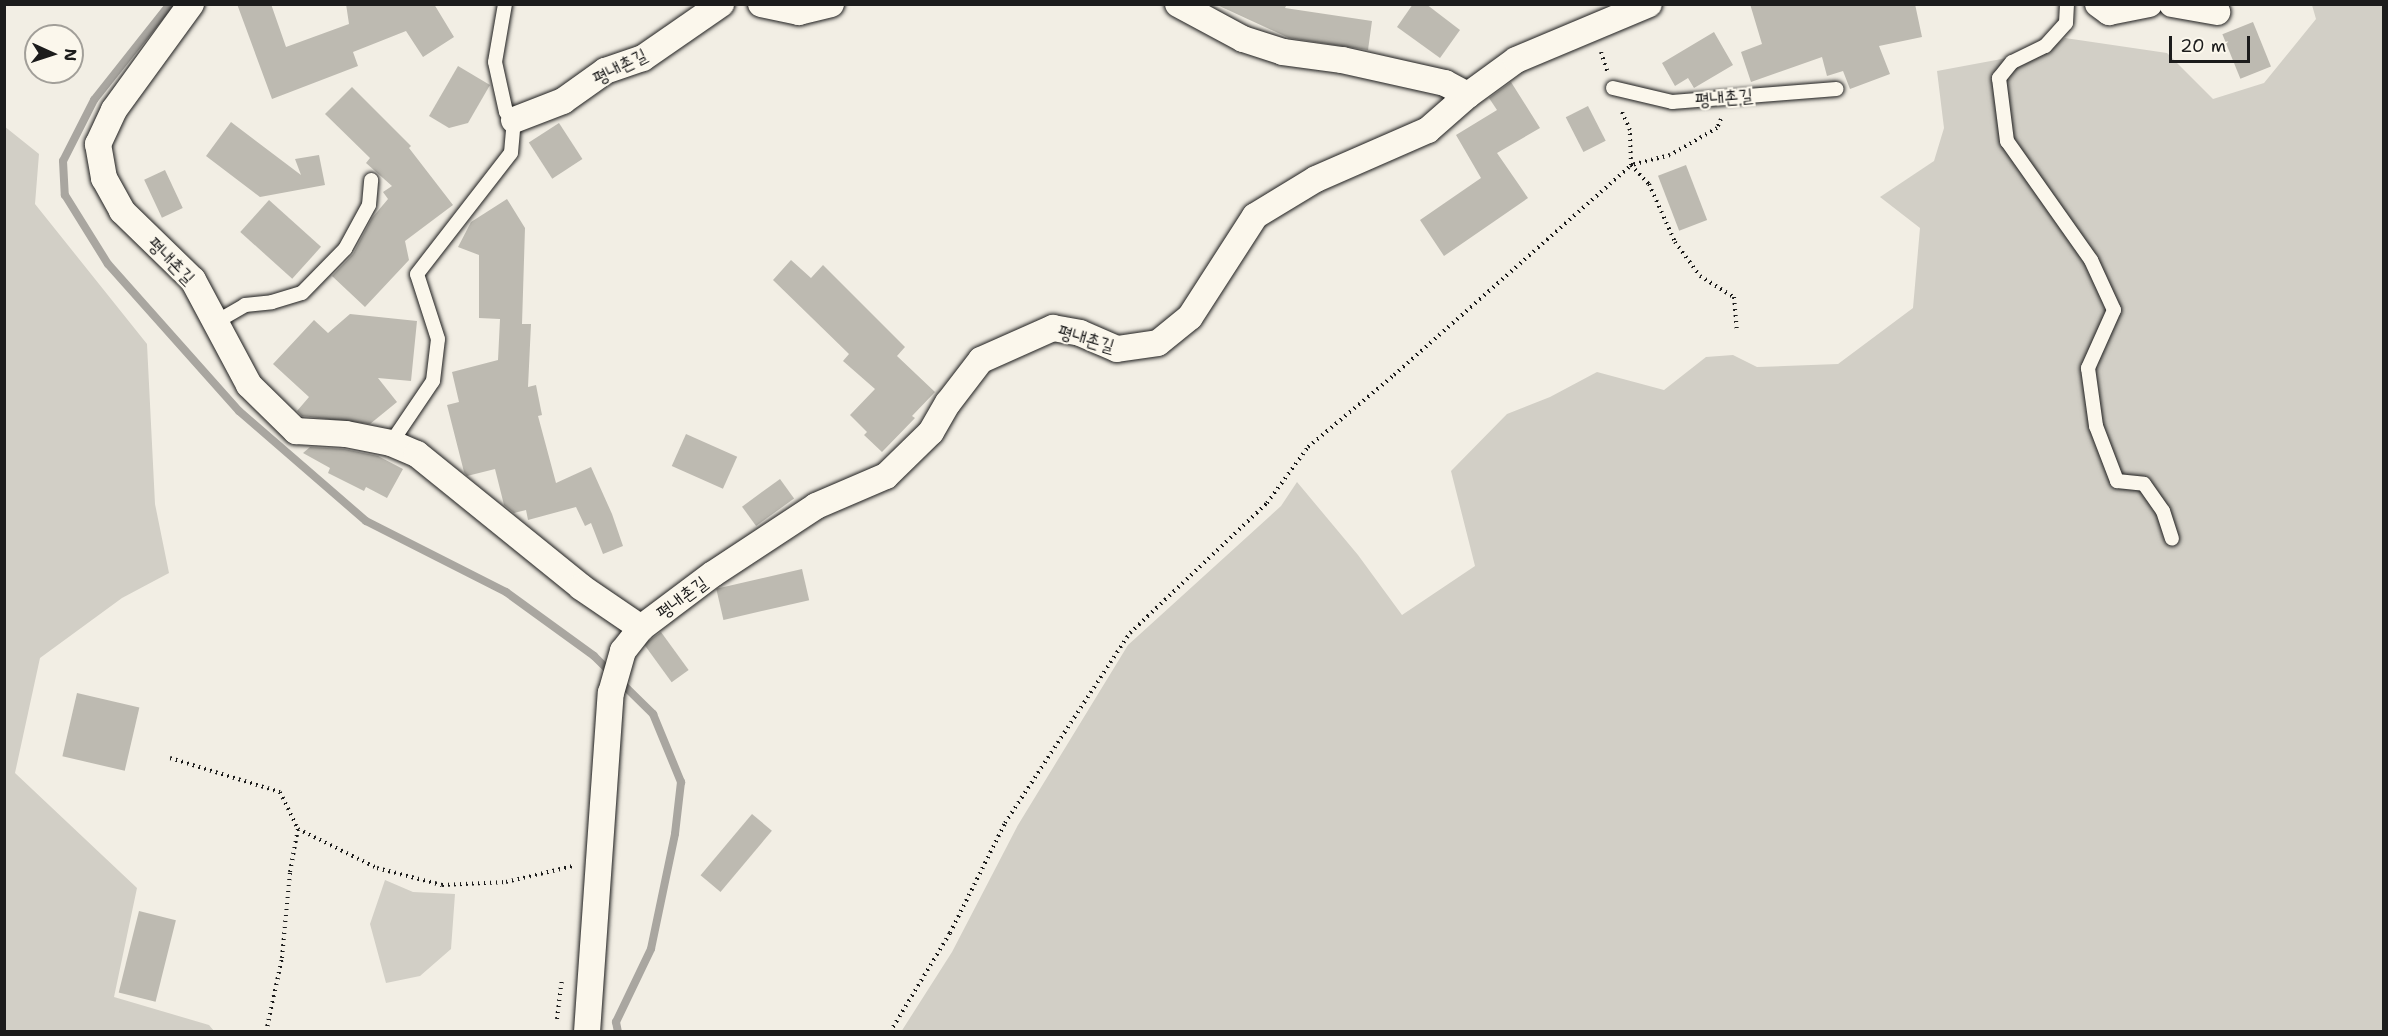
<!DOCTYPE html>
<meta charset="utf-8">
<style>
body{margin:0}
#map{position:relative;width:2388px;height:1036px;overflow:hidden;background:#f2eee4;font-family:"Shantell Sans","Poor Story",sans-serif}
div>[style]{position:absolute}
.green>*{inset:0;background:#d2cfc6}
.stream>*{height:8px;margin:-4px;padding:0 4px;transform-origin:4px;border-radius:4px;background:#a9a6a0}
.building>*{inset:0;background:#bdbab1;transform-origin:0 0}
.path>*{height:4px;margin-top:-2px;transform-origin:0;background:repeating-linear-gradient(90deg,#1c1c1c 0 1.5px,transparent 0 6px)}
.roads{filter:drop-shadow(0 0 2px #1c1c1c) drop-shadow(0 0 2px #1c1c1c)}
.service>*{height:14px;margin:-7px;padding:0 7px;transform-origin:7px;border-radius:7px;background:#fbf7ec}
.minor>*{height:26px;margin:-13px;padding:0 13px;transform-origin:13px;border-radius:13px;background:#fbf7ec}
span{translate:-50% -50%;white-space:nowrap;text-align:center;line-height:1.15;-webkit-text-stroke:4.5px #fbf7ec;paint-order:stroke}
.street-label{font-size:18px;color:#1c1c1c}
.frame{position:absolute;inset:0;border:6px solid #1c1c1c;pointer-events:none}
.north{position:absolute;left:24px;top:24px;width:60px;height:60px;box-sizing:border-box;background:#fbf7ec;border:2px solid #a29f99;border-radius:50%;rotate:93deg;font-size:16px;font-weight:700;line-height:24px;text-align:center;color:#1c1c1c}
.north::after{content:'';display:block;margin:auto;width:21px;height:27px;background:#1c1c1c;clip-path:polygon(50% 0,100% 100%,50% 72%,0 100%)}
.scale{position:absolute;left:2169px;top:36px;width:81px;height:27px;box-sizing:border-box;border:3px solid #1c1c1c;border-top:0;padding-left:8px;font-size:18px;line-height:21px;white-space:nowrap;color:#1c1c1c;-webkit-text-stroke:4px #fbf7ec;paint-order:stroke}
</style>
<div id="map">
<div class="green">
<i style="clip-path:polygon(2312px 5px,2383px 5px,2383px 1031px,901px 1032px,952px 952px,1018px 825px,1128px 645px,1281px 506px,1297px 482px,1358px 555px,1402px 615px,1475px 566px,1451px 471px,1507px 414px,1550px 397px,1597px 372px,1664px 390px,1706px 357px,1733px 355px,1757px 367px,1838px 364px,1913px 308px,1920px 228px,1880px 197px,1934px 161px,1944px 128px,1937px 71px,2007px 58px,2018px 67px,2044px 54px,2065px 38px,2167px 53px,2213px 99px,2264px 83px,2316px 19px)"></i>
<i style="clip-path:polygon(4px 126px,39px 154px,35px 204px,147px 344px,155px 504px,169px 573px,122px 598px,40px 658px,15px 773px,137px 888px,114px 997px,209px 1025px,214px 1031px,5px 1031px)"></i>
<i style="clip-path:polygon(385px 880px,413px 892px,455px 894px,451px 949px,420px 976px,386px 983px,370px 924px)"></i>
</div>
<div class="stream">
<i style="left:170px;top:4px;width:122px;rotate:128.4deg"></i>
<i style="left:94px;top:100px;width:68px;rotate:116.9deg"></i>
<i style="left:63px;top:161px;width:34px;rotate:87deg"></i>
<i style="left:65px;top:195px;width:81px;rotate:58.1deg"></i>
<i style="left:108px;top:264px;width:197px;rotate:48.3deg"></i>
<i style="left:239px;top:411px;width:168px;rotate:40.9deg"></i>
<i style="left:366px;top:521px;width:157px;rotate:26.9deg"></i>
<i style="left:506px;top:592px;width:109px;rotate:36deg"></i>
<i style="left:594px;top:656px;width:83px;rotate:44.5deg"></i>
<i style="left:653px;top:714px;width:74px;rotate:67.6deg"></i>
<i style="left:681px;top:782px;width:52px;rotate:96.6deg"></i>
<i style="left:675px;top:834px;width:117px;rotate:101.8deg"></i>
<i style="left:651px;top:949px;width:81px;rotate:115.6deg"></i>
<i style="left:616px;top:1022px;width:10px;rotate:79deg"></i>
</div>
<div class="building">
<i style="clip-path:polygon(237px 4px,271px 4px,286px 47px,349px 24px,346px 4px,434px 4px,454px 37px,423px 57px,406px 31px,353px 52px,358px 66px,272px 99px)"></i>
<i style="clip-path:polygon(1215px 4px,1287px 4px,1285px 8px,1372px 21px,1368px 50px,1289px 38px)"></i>
<i style="clip-path:polygon(1413px 4px,1426px 4px,1460px 30px,1440px 58px,1397px 27px)"></i>
<i style="clip-path:polygon(1750px 4px,1915px 4px,1922px 37px,1879px 46px,1890px 74px,1850px 89px,1843px 71px,1827px 76px,1822px 57px,1751px 82px,1741px 52px,1762px 44px)"></i>
<i style="left:2253px;top:22px;width:48px;height:33px;rotate:68deg"></i>
<i style="clip-path:polygon(1714px 32px,1733px 65px,1694px 88px,1688px 78px,1675px 86px,1662px 63px)"></i>
<i style="clip-path:polygon(458px 66px,490px 85px,468px 123px,449px 128px,429px 116px)"></i>
<i style="clip-path:polygon(1511px 82px,1540px 128px,1497px 153px,1528px 198px,1444px 256px,1420px 220px,1481px 178px,1456px 135px,1497px 110px,1489px 98px)"></i>
<i style="clip-path:polygon(352px 87px,411px 146px,409px 148px,453px 205px,405px 241px,409px 260px,365px 307px,332px 276px,353px 254px,372px 218px,388px 199px,383px 192px,392px 186px,366px 163px,370px 158px,325px 114px)"></i>
<i style="left:1588px;top:106px;width:39px;height:25px;rotate:63deg"></i>
<i style="clip-path:polygon(231px 122px,301px 175px,295px 159px,319px 155px,325px 185px,260px 197px,206px 156px)"></i>
<i style="left:559px;top:123px;width:43px;height:36px;rotate:57deg"></i>
<i style="left:1686px;top:165px;width:59px;height:30px;rotate:69deg"></i>
<i style="left:165px;top:170px;width:42px;height:23px;rotate:65deg"></i>
<i style="clip-path:polygon(507px 199px,525px 228px,522px 324px,531px 324px,528px 387px,536px 385px,542px 415px,538px 416px,556px 483px,591px 467px,612px 514px,623px 546px,603px 554px,591px 523px,585px 526px,576px 507px,528px 520px,526px 510px,514px 513px,504px 505px,495px 469px,467px 476px,464px 472px,447px 405px,459px 402px,452px 372px,498px 360px,500px 319px,479px 318px,479px 255px,458px 247px,471px 222px)"></i>
<i style="left:269px;top:200px;width:70px;height:43px;rotate:42deg"></i>
<i style="clip-path:polygon(791px 260px,811px 278px,823px 265px,905px 347px,897px 356px,935px 392px,912px 416px,915px 418px,882px 452px,864px 435px,867px 432px,850px 415px,875px 389px,843px 361px,849px 354px,773px 280px)"></i>
<i style="clip-path:polygon(350px 314px,417px 321px,411px 381px,378px 378px,397px 402px,370px 424px,302px 416px,297px 411px,309px 397px,273px 364px,314px 320px,328px 333px)"></i>
<i style="left:686px;top:434px;width:56px;height:35px;rotate:24deg"></i>
<i style="clip-path:polygon(310px 447px,344px 449px,378px 456px,403px 469px,387px 498px,366px 487px,364px 491px,328px 473px,330px 468px,303px 453px)"></i>
<i style="left:780px;top:479px;width:24px;height:47px;rotate:54deg"></i>
<i style="left:802px;top:569px;width:32px;height:88px;rotate:77deg"></i>
<i style="left:661px;top:632px;width:47px;height:21px;rotate:54deg"></i>
<i style="left:77px;top:693px;width:64px;height:65px;rotate:13deg"></i>
<i style="left:752px;top:814px;width:26px;height:80px;rotate:40deg"></i>
<i style="left:139px;top:911px;width:38px;height:84px;rotate:14deg"></i>
</div>
<div class="path">
<i style="left:1601px;top:52px;width:20px;rotate:72deg"></i>
<i style="left:1721px;top:119px;width:10px;rotate:114deg"></i>
<i style="left:1717px;top:128px;width:54px;rotate:150.1deg"></i>
<i style="left:1670px;top:155px;width:40px;rotate:165.6deg"></i>
<i style="left:1631px;top:165px;width:26px;rotate:47deg"></i>
<i style="left:1649px;top:184px;width:64px;rotate:65.9deg"></i>
<i style="left:1675px;top:242px;width:42px;rotate:53.7deg"></i>
<i style="left:1700px;top:276px;width:40px;rotate:32deg"></i>
<i style="left:1734px;top:297px;width:32px;rotate:85deg"></i>
<i style="left:170px;top:758px;width:115px;rotate:17.2deg"></i>
<i style="left:280px;top:792px;width:41px;rotate:64.1deg"></i>
<i style="left:557px;top:1019px;width:41px;rotate:-83deg"></i>
<i style="left:266px;top:1032px;width:76px;rotate:-77.8deg"></i>
<i style="left:282px;top:958px;width:86px;rotate:-84.7deg"></i>
<i style="left:290px;top:872px;width:44px;rotate:-79.5deg"></i>
<i style="left:298px;top:829px;width:88px;rotate:26.3deg"></i>
<i style="left:377px;top:868px;width:67px;rotate:14.7deg"></i>
<i style="left:442px;top:885px;width:64px;rotate:-2.7deg"></i>
<i style="left:506px;top:882px;width:69px;rotate:-13.4deg"></i>
<i style="left:890px;top:1032px;width:116px;rotate:-58.8deg"></i>
<i style="left:950px;top:933px;width:123px;rotate:-63.4deg"></i>
<i style="left:1005px;top:823px;width:227px;rotate:-56.7deg"></i>
<i style="left:1130px;top:633px;width:189px;rotate:-43.5deg"></i>
<i style="left:1267px;top:503px;width:69px;rotate:-53.8deg"></i>
<i style="left:1308px;top:447px;width:112px;rotate:-39.9deg"></i>
<i style="left:1394px;top:375px;width:317px;rotate:-41.5deg"></i>
<i style="left:1631px;top:165px;width:35px;rotate:-92deg"></i>
<i style="left:1630px;top:130px;width:20px;rotate:-114deg"></i>
</div>
<div class="roads">
<div class="service">
<i style="left:2067px;top:4px;width:19px;rotate:93deg"></i>
<i style="left:2066px;top:23px;width:31px;rotate:132deg"></i>
<i style="left:2045px;top:46px;width:37px;rotate:154deg"></i>
<i style="left:2012px;top:62px;width:21px;rotate:129deg"></i>
<i style="left:1999px;top:78px;width:64px;rotate:82.8deg"></i>
<i style="left:2007px;top:141px;width:146px;rotate:54.8deg"></i>
<i style="left:2091px;top:260px;width:55px;rotate:65.3deg"></i>
<i style="left:2114px;top:310px;width:64px;rotate:114.1deg"></i>
<i style="left:2088px;top:368px;width:59px;rotate:82.1deg"></i>
<i style="left:2096px;top:426px;width:59px;rotate:69.1deg"></i>
<i style="left:2117px;top:481px;width:27px;rotate:6deg"></i>
<i style="left:2144px;top:484px;width:33px;rotate:55deg"></i>
<i style="left:2163px;top:511px;width:29px;rotate:72deg"></i>
<i style="left:1613px;top:88px;width:61px;rotate:13.3deg"></i>
<i style="left:1672px;top:102px;width:165px;rotate:-4.5deg"></i>
<i style="left:216px;top:322px;width:34px;rotate:-30deg"></i>
<i style="left:245px;top:305px;width:27px;rotate:-6deg"></i>
<i style="left:272px;top:302px;width:31px;rotate:-17deg"></i>
<i style="left:302px;top:293px;width:62px;rotate:-45.7deg"></i>
<i style="left:345px;top:249px;width:50px;rotate:-61.4deg"></i>
<i style="left:369px;top:205px;width:25px;rotate:-85deg"></i>
<i style="left:391px;top:443px;width:75px;rotate:-55.9deg"></i>
<i style="left:433px;top:381px;width:42px;rotate:-83.2deg"></i>
<i style="left:438px;top:339px;width:68px;rotate:-107.9deg"></i>
<i style="left:417px;top:274px;width:153px;rotate:-52.2deg"></i>
<i style="left:511px;top:153px;width:33px;rotate:-85deg"></i>
<i style="left:514px;top:120px;width:11px;rotate:-135deg"></i>
<i style="left:506px;top:112px;width:51px;rotate:-102.4deg"></i>
<i style="left:495px;top:62px;width:59px;rotate:-80.2deg"></i>
</div>
<div class="minor">
<i style="left:191px;top:4px;width:131px;rotate:126deg"></i>
<i style="left:114px;top:110px;width:38px;rotate:115deg"></i>
<i style="left:98px;top:144px;width:35px;rotate:80deg"></i>
<i style="left:104px;top:178px;width:38px;rotate:61deg"></i>
<i style="left:122px;top:211px;width:99px;rotate:44.2deg"></i>
<i style="left:193px;top:280px;width:119px;rotate:61.9deg"></i>
<i style="left:249px;top:385px;width:66px;rotate:44.4deg"></i>
<i style="left:296px;top:431px;width:50px;rotate:3.4deg"></i>
<i style="left:346px;top:434px;width:46px;rotate:11.3deg"></i>
<i style="left:391px;top:443px;width:28px;rotate:23deg"></i>
<i style="left:417px;top:454px;width:211px;rotate:39deg"></i>
<i style="left:581px;top:587px;width:73px;rotate:34.3deg"></i>
<i style="left:761px;top:4px;width:39px;rotate:12deg"></i>
<i style="left:799px;top:12px;width:33px;rotate:-14deg"></i>
<i style="left:1178px;top:4px;width:74px;rotate:28.3deg"></i>
<i style="left:1243px;top:39px;width:42px;rotate:18deg"></i>
<i style="left:1283px;top:52px;width:60px;rotate:7.7deg"></i>
<i style="left:1342px;top:60px;width:106px;rotate:12.6deg"></i>
<i style="left:1445px;top:83px;width:26px;rotate:28deg"></i>
<i style="left:2098px;top:4px;width:14px;rotate:36deg"></i>
<i style="left:2109px;top:12px;width:41px;rotate:-11.3deg"></i>
<i style="left:2172px;top:4px;width:46px;rotate:10.1deg"></i>
<i style="left:514px;top:120px;width:53px;rotate:-21.2deg"></i>
<i style="left:563px;top:101px;width:52px;rotate:-35.5deg"></i>
<i style="left:605px;top:71px;width:40px;rotate:-18.9deg"></i>
<i style="left:643px;top:58px;width:95px;rotate:-34.7deg"></i>
<i style="left:587px;top:1032px;width:340px;rotate:-86deg"></i>
<i style="left:611px;top:693px;width:44px;rotate:-74.1deg"></i>
<i style="left:623px;top:651px;width:29px;rotate:-52deg"></i>
<i style="left:641px;top:628px;width:90px;rotate:-36.9deg"></i>
<i style="left:713px;top:574px;width:123px;rotate:-33.4deg"></i>
<i style="left:816px;top:506px;width:76px;rotate:-23.2deg"></i>
<i style="left:886px;top:476px;width:63px;rotate:-44.4deg"></i>
<i style="left:931px;top:432px;width:34px;rotate:-60deg"></i>
<i style="left:948px;top:403px;width:54px;rotate:-52.5deg"></i>
<i style="left:981px;top:360px;width:79px;rotate:-24deg"></i>
<i style="left:1053px;top:328px;width:27px;rotate:10deg"></i>
<i style="left:1080px;top:333px;width:40px;rotate:23.4deg"></i>
<i style="left:1117px;top:349px;width:41px;rotate:-8.3deg"></i>
<i style="left:1158px;top:343px;width:41px;rotate:-39.1deg"></i>
<i style="left:1190px;top:317px;width:120px;rotate:-57.2deg"></i>
<i style="left:1255px;top:216px;width:71px;rotate:-31.2deg"></i>
<i style="left:1316px;top:179px;width:122px;rotate:-23.6deg"></i>
<i style="left:1428px;top:130px;width:53px;rotate:-41.2deg"></i>
<i style="left:1468px;top:95px;width:59px;rotate:-36.1deg"></i>
<i style="left:1516px;top:60px;width:144px;rotate:-22.8deg"></i>
</div>
</div>
<div class="street-label">
<span style="left:620px;top:67px;rotate:-27deg">평내촌길</span>
<span style="left:1724px;top:98px;rotate:-5deg">평내촌길</span>
<span style="left:171px;top:261px;rotate:45deg">평내촌길</span>
<span style="left:1086px;top:339px;rotate:16deg">평내촌길</span>
<span style="left:682px;top:598px;rotate:-37deg">평내촌길</span>
</div>
<div class="frame"></div>
<div class="north">N</div>
<div class="scale">20 m</div>
</div>
